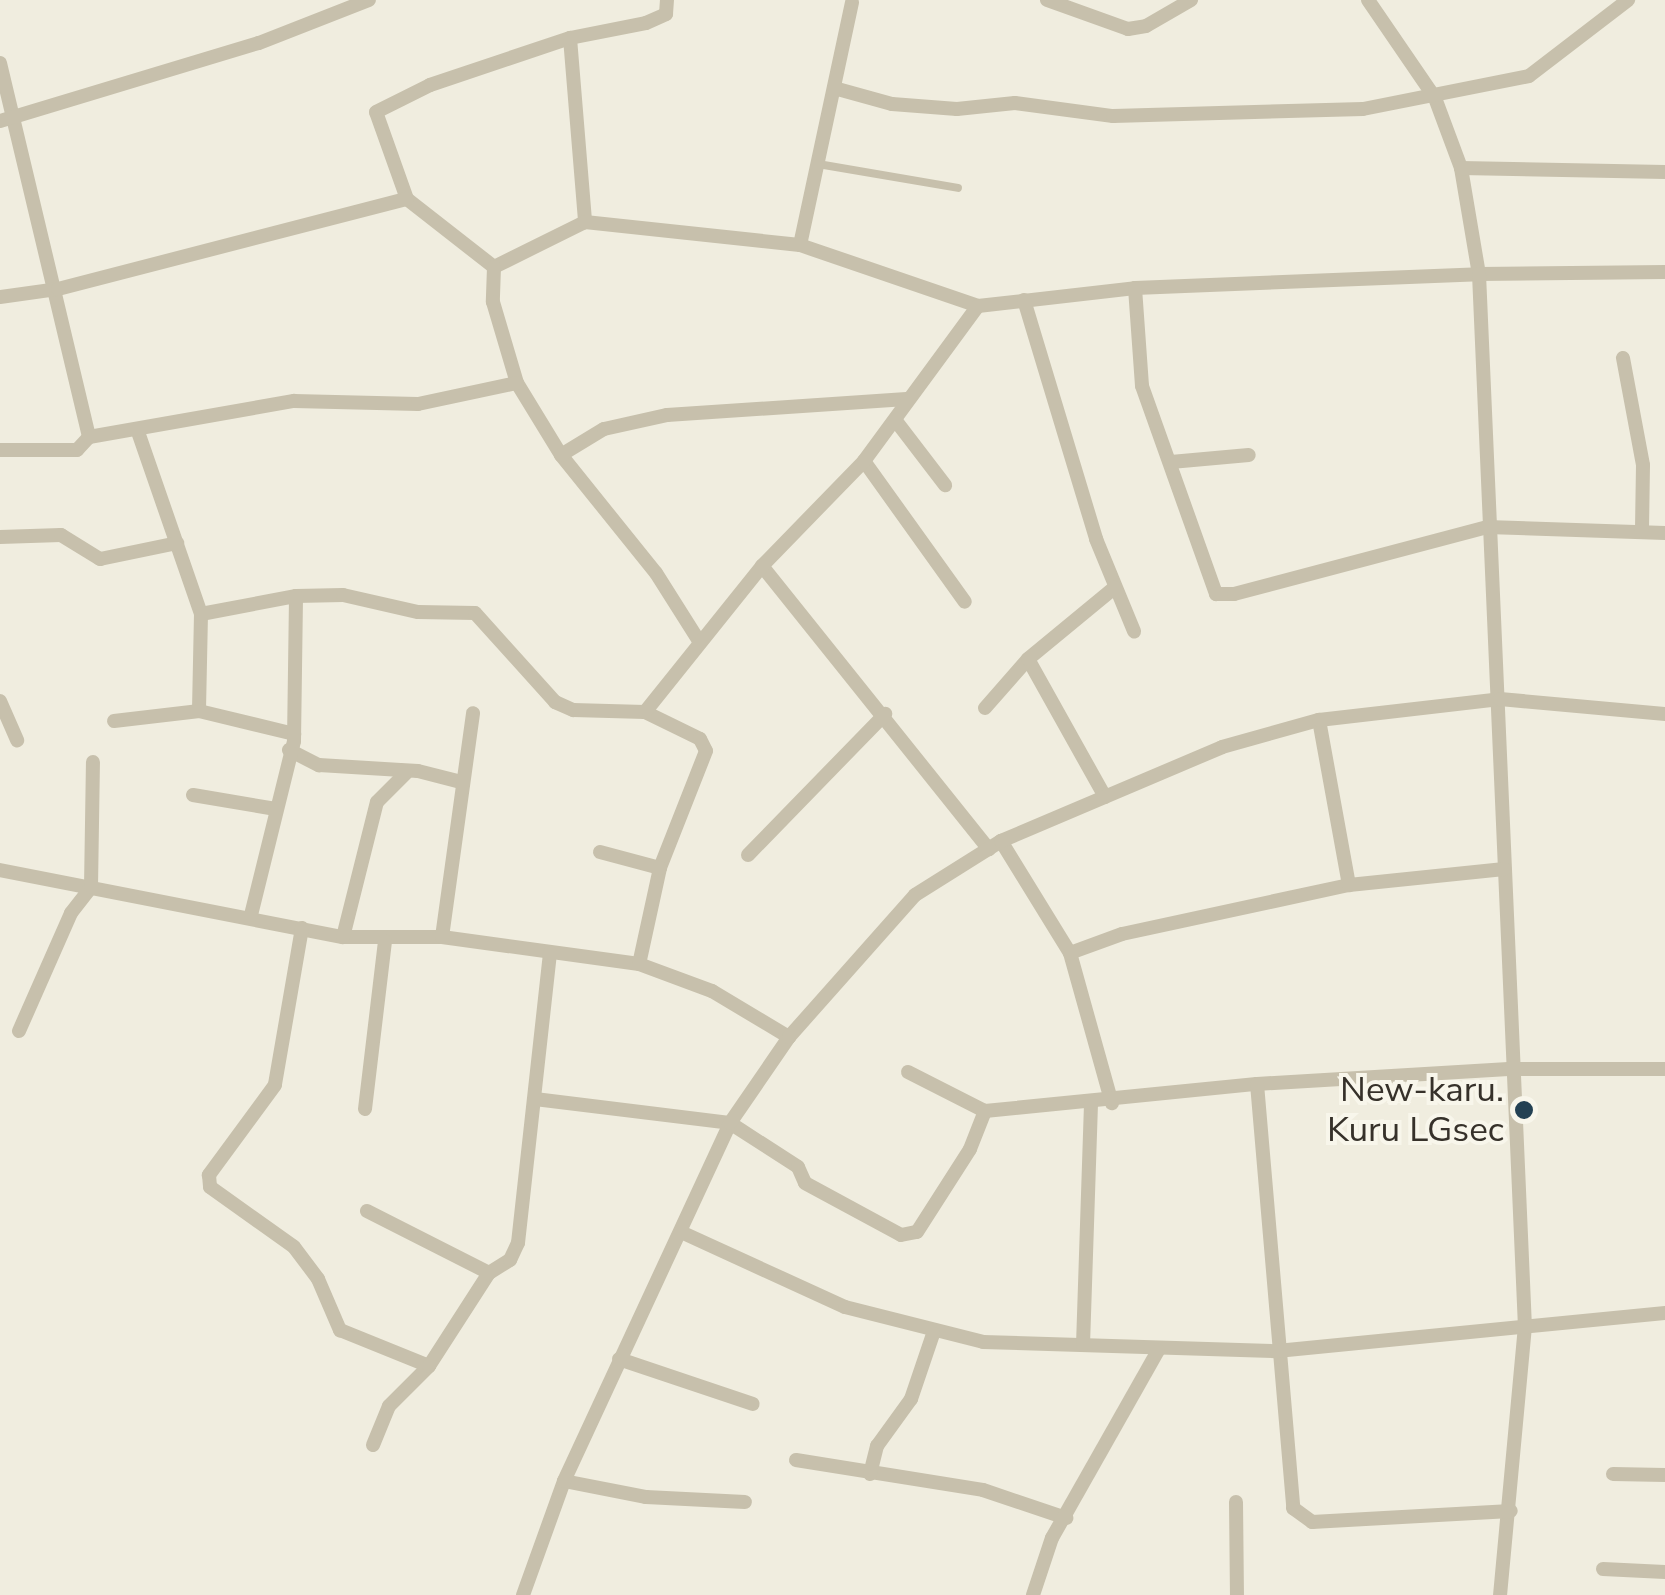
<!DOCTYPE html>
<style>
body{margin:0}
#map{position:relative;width:1665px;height:1595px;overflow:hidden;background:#f0eddf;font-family:"Nunito Sans",sans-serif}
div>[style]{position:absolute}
.lane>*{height:8px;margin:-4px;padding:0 4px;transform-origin:4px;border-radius:4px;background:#c7c0ac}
.street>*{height:14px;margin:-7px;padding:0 7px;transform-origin:7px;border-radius:7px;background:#c7c0ac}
.dots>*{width:28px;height:28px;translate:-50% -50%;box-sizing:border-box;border:5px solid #f8f6eb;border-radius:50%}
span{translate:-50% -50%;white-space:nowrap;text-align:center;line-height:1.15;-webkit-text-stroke:8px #f8f6eb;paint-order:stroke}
.poi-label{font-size:35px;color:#36312a}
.right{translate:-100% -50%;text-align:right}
</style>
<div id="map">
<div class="lane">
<i style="left:818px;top:164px;width:142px;rotate:9.7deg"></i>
</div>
<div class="street">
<i style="left:1047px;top:0;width:86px;rotate:19.7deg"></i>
<i style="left:1128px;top:29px;width:18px;rotate:-9deg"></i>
<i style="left:1146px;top:26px;width:52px;rotate:-30deg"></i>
<i style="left:1368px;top:0;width:119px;rotate:55.6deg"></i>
<i style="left:1435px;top:98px;width:75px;rotate:69.6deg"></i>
<i style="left:1461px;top:168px;width:108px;rotate:80.4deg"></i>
<i style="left:1479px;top:274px;width:186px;rotate:-0.6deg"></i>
<i style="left:570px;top:38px;width:185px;rotate:85.3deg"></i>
<i style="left:0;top:63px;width:384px;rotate:76.6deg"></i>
<i style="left:834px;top:88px;width:60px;rotate:15.4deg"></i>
<i style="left:892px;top:104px;width:65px;rotate:4.4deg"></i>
<i style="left:957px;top:109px;width:58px;rotate:-5.9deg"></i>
<i style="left:1015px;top:103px;width:99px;rotate:7.6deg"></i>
<i style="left:1113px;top:116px;width:250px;rotate:-1.6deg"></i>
<i style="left:1363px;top:109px;width:169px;rotate:-11.2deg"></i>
<i style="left:1529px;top:76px;width:125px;rotate:-37.5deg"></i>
<i style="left:0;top:121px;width:270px;rotate:-16.8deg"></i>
<i style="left:259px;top:43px;width:118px;rotate:-21.4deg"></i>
<i style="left:1461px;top:168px;width:204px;rotate:1.1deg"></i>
<i style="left:800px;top:245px;width:248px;rotate:-77.9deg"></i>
<i style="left:494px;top:267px;width:102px;rotate:-26.3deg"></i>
<i style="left:585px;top:222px;width:216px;rotate:6.1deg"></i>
<i style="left:800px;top:245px;width:188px;rotate:18.9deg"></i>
<i style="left:978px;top:306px;width:158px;rotate:-6.5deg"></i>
<i style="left:1135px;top:288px;width:344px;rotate:-2.3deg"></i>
<i style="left:1479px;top:274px;width:1053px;rotate:87.5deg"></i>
<i style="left:1525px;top:1326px;width:270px;rotate:95.3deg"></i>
<i style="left:494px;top:267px;width:110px;rotate:-142deg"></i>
<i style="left:407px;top:199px;width:92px;rotate:-109.6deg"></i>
<i style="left:376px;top:112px;width:60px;rotate:-26.6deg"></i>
<i style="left:430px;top:85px;width:148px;rotate:-18.6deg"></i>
<i style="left:570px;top:38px;width:77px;rotate:-11.2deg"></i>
<i style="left:646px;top:23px;width:22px;rotate:-24deg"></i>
<i style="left:666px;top:14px;width:14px;rotate:-86deg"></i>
<i style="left:494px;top:267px;width:35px;rotate:92deg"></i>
<i style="left:493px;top:302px;width:84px;rotate:73.5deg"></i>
<i style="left:517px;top:383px;width:84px;rotate:58.6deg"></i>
<i style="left:561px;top:455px;width:151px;rotate:51.2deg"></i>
<i style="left:656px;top:573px;width:80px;rotate:57.7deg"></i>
<i style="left:1135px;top:288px;width:98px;rotate:85.9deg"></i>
<i style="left:1142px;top:386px;width:221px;rotate:70.4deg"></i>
<i style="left:1216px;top:594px;width:18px"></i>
<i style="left:1234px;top:594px;width:262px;rotate:-14.8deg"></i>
<i style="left:1487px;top:527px;width:178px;rotate:1.9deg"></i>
<i style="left:0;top:297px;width:59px;rotate:-7.9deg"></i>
<i style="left:58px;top:289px;width:360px;rotate:-14.5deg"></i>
<i style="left:1024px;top:300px;width:250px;rotate:73.2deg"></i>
<i style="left:1096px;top:539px;width:100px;rotate:67.6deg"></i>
<i style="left:1623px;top:358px;width:109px;rotate:79.4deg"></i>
<i style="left:1643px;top:465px;width:66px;rotate:90.9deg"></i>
<i style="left:896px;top:421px;width:81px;rotate:52.6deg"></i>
<i style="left:137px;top:429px;width:196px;rotate:70.9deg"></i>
<i style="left:201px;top:614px;width:97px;rotate:91.2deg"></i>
<i style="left:0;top:450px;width:77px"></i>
<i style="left:77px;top:450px;width:18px;rotate:-47deg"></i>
<i style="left:89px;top:437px;width:208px;rotate:-10deg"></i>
<i style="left:294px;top:401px;width:124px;rotate:1.4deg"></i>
<i style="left:418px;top:404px;width:101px;rotate:-12deg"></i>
<i style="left:561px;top:455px;width:50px;rotate:-31.2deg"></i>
<i style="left:604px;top:429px;width:65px;rotate:-12.5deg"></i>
<i style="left:667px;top:415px;width:240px;rotate:-3.8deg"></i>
<i style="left:864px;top:461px;width:173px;rotate:54.4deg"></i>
<i style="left:1171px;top:462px;width:78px;rotate:-5.1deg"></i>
<i style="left:0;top:537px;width:61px;rotate:-1.9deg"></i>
<i style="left:61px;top:535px;width:46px;rotate:31.6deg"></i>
<i style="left:100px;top:559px;width:79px;rotate:-11.7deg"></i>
<i style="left:762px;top:566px;width:363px;rotate:51.3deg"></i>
<i style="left:201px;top:614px;width:97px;rotate:-10.7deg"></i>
<i style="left:296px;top:596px;width:47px;rotate:-1.2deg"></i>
<i style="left:343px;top:595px;width:77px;rotate:12.8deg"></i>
<i style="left:418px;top:612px;width:57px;rotate:1deg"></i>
<i style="left:475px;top:613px;width:120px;rotate:48deg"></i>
<i style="left:555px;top:702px;width:20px;rotate:24deg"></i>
<i style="left:573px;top:710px;width:72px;rotate:1.6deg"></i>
<i style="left:645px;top:712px;width:61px;rotate:26.1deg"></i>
<i style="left:700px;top:739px;width:13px;rotate:63deg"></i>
<i style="left:706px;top:751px;width:126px;rotate:111.5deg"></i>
<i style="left:660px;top:868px;width:98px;rotate:102.3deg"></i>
<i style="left:1028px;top:659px;width:158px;rotate:60.8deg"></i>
<i style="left:0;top:701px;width:43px;rotate:66.4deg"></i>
<i style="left:985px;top:708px;width:65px;rotate:-48.7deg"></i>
<i style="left:1028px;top:659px;width:112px;rotate:-39.5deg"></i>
<i style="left:645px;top:712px;width:187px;rotate:-51.3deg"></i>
<i style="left:762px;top:566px;width:146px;rotate:-45.8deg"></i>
<i style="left:864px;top:461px;width:192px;rotate:-53.7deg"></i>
<i style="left:1319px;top:720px;width:168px;rotate:79.7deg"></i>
<i style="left:114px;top:721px;width:86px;rotate:-6.7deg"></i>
<i style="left:199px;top:711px;width:98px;rotate:13.6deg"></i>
<i style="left:289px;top:750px;width:34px;rotate:27deg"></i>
<i style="left:319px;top:765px;width:99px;rotate:3.5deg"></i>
<i style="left:418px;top:771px;width:44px;rotate:14.3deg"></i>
<i style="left:193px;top:795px;width:84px;rotate:9.6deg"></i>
<i style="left:1001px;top:841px;width:132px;rotate:58.4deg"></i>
<i style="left:1070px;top:953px;width:156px;rotate:74.4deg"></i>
<i style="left:600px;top:852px;width:62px;rotate:14.9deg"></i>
<i style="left:748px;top:855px;width:197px;rotate:-45.8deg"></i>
<i style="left:0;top:870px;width:349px;rotate:11.1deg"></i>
<i style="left:343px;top:937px;width:99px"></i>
<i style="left:442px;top:937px;width:199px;rotate:7.8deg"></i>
<i style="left:639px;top:964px;width:78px;rotate:20.3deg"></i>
<i style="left:712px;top:991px;width:90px;rotate:30.9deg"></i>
<i style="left:251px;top:915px;width:179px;rotate:-76.1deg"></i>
<i style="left:294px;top:741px;width:145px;rotate:-89.2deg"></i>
<i style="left:302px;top:928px;width:159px;rotate:99.8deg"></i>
<i style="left:275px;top:1085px;width:112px;rotate:126.3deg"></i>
<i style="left:209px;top:1175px;width:12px;rotate:85deg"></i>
<i style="left:210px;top:1187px;width:103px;rotate:35.5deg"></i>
<i style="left:294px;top:1247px;width:40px;rotate:53deg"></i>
<i style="left:318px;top:1279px;width:56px;rotate:66.7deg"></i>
<i style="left:340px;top:1330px;width:96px;rotate:22deg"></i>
<i style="left:343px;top:937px;width:139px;rotate:-75.9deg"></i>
<i style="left:377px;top:802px;width:41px;rotate:-45deg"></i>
<i style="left:442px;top:937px;width:226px;rotate:-82.1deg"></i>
<i style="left:1070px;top:953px;width:55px;rotate:-20.1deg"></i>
<i style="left:1122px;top:934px;width:232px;rotate:-12.2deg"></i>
<i style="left:1349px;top:885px;width:156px;rotate:-5.9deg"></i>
<i style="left:19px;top:1031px;width:129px;rotate:-66.2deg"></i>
<i style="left:71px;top:913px;width:33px;rotate:-52deg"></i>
<i style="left:91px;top:887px;width:125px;rotate:-89.1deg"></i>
<i style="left:908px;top:1072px;width:86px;rotate:26.9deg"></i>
<i style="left:985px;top:1111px;width:273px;rotate:-5.7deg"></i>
<i style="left:1257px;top:1084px;width:252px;rotate:-3.4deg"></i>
<i style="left:1509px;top:1069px;width:156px"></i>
<i style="left:1257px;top:1084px;width:426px;rotate:85.1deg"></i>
<i style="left:1293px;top:1508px;width:24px;rotate:36deg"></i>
<i style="left:1312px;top:1522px;width:199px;rotate:-3.2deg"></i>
<i style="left:535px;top:1099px;width:196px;rotate:7deg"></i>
<i style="left:730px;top:1123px;width:81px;rotate:32.9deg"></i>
<i style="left:798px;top:1167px;width:17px;rotate:66deg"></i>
<i style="left:805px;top:1183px;width:109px;rotate:28.4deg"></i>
<i style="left:901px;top:1235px;width:16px;rotate:-11deg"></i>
<i style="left:917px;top:1232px;width:98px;rotate:-57.4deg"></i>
<i style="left:970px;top:1149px;width:41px;rotate:-68.5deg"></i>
<i style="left:365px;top:1109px;width:169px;rotate:-83.2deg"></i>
<i style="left:367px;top:1211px;width:137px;rotate:26.9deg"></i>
<i style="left:681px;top:1232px;width:180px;rotate:24.6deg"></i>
<i style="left:845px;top:1307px;width:142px;rotate:14.2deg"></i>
<i style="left:983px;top:1342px;width:294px;rotate:1.8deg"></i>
<i style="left:1277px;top:1351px;width:390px;rotate:-5.6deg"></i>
<i style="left:1083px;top:1345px;width:241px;rotate:-88.1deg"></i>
<i style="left:619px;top:1359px;width:141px;rotate:18.6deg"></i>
<i style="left:373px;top:1445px;width:42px;rotate:-67.7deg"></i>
<i style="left:389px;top:1406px;width:57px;rotate:-45deg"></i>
<i style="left:429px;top:1366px;width:111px;rotate:-57.2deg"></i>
<i style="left:489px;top:1273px;width:25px;rotate:-32deg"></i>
<i style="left:510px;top:1260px;width:19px;rotate:-65deg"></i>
<i style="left:518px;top:1243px;width:292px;rotate:-83.7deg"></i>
<i style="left:796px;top:1460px;width:189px;rotate:9.1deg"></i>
<i style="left:983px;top:1490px;width:88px;rotate:18.6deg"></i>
<i style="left:870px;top:1474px;width:29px;rotate:-76deg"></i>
<i style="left:877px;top:1446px;width:58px;rotate:-54.1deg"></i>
<i style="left:911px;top:1399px;width:69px;rotate:-71.3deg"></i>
<i style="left:1613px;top:1474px;width:52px;rotate:1.1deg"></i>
<i style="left:564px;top:1481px;width:84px;rotate:11deg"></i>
<i style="left:646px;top:1497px;width:99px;rotate:2.9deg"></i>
<i style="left:1236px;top:1502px;width:93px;rotate:89.4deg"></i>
<i style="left:1603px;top:1569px;width:62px;rotate:2.8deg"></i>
<i style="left:523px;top:1595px;width:121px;rotate:-70.2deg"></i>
<i style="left:564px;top:1481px;width:395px;rotate:-65.1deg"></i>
<i style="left:730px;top:1123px;width:104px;rotate:-55.5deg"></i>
<i style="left:789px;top:1037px;width:190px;rotate:-48.4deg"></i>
<i style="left:915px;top:895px;width:102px;rotate:-32.1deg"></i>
<i style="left:1001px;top:841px;width:240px;rotate:-23deg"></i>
<i style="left:1222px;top:747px;width:101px;rotate:-15.6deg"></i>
<i style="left:1319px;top:720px;width:182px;rotate:-6.6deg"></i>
<i style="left:1500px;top:699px;width:166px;rotate:5.2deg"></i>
<i style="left:1033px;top:1595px;width:60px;rotate:-71.6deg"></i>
<i style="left:1052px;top:1538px;width:215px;rotate:-60.5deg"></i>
</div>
<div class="dots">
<i style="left:1524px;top:1110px;background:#244153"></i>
</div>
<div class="poi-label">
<span class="right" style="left:1504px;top:1110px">New-karu.<br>Kuru LGsec</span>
</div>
</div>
